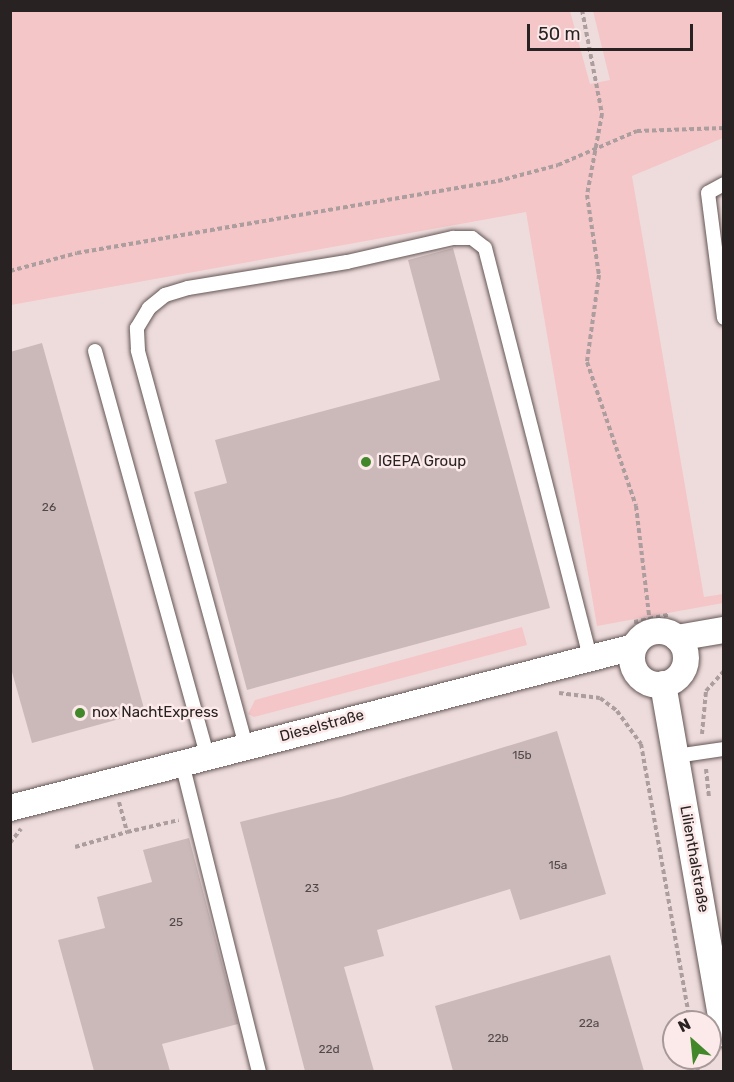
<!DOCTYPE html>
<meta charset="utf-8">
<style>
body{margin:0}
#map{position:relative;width:734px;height:1082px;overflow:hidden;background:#eedcdc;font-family:Rubik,sans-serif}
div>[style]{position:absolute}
.green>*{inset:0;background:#f4c6c8}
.building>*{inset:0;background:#cbb9ba}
.path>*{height:4px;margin-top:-2px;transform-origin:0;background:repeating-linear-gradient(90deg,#ac9e9e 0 4.5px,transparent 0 7.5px)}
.roads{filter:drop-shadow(0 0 2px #655656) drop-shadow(0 0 2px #655656)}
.service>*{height:14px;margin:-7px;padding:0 7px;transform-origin:7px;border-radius:7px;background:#fff}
.minor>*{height:26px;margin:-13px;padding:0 13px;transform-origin:13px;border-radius:13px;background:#fff}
.minor>.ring{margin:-13px;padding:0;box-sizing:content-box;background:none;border:26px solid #fff;border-radius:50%}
.dots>*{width:16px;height:16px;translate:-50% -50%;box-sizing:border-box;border:3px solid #fce9e9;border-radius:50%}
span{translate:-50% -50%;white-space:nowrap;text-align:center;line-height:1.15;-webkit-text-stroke:5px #fce9e9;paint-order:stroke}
.number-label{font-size:12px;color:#514848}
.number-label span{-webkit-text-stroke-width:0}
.poi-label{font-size:15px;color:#282222}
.left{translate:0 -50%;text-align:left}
.street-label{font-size:15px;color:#282222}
.frame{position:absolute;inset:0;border:12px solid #282222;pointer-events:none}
.north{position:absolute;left:662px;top:1010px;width:60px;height:60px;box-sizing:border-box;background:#fce9e9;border:2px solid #a79999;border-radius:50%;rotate:333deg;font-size:16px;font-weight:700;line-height:24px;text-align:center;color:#282222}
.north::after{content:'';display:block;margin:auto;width:21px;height:27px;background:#43872b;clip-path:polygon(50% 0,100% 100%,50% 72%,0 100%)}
.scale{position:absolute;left:527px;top:24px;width:166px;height:27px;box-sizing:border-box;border:3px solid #282222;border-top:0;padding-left:8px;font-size:18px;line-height:21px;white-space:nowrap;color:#282222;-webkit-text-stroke:4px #fce9e9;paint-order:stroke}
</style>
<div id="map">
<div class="green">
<i style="clip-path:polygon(10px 11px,570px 11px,590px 84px,610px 80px,593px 11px,723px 11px,723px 138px,632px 176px,704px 597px,723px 594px,723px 603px,597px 626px,526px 212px,11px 305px)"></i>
<i style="clip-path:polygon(522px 627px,527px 645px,254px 717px,248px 714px,255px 700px)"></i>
</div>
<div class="building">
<i style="clip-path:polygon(453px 248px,550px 608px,247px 690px,194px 492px,227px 483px,215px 440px,440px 380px,408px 260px)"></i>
<i style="clip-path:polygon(42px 343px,145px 712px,32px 743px,10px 665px,10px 352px)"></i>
<i style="clip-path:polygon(557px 731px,606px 894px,520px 920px,510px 889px,377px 930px,384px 956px,344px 967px,374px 1071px,305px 1071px,240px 822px,341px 797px)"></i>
<i style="clip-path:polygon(189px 838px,238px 1024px,162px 1044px,170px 1071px,94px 1071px,58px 940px,105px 928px,97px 897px,152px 882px,143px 850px)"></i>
<i style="clip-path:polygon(610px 955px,644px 1071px,453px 1071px,435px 1006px)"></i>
</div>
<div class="path">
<i style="left:582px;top:10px;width:106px;rotate:79.1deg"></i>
<i style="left:602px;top:114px;width:82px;rotate:100.5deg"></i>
<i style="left:587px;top:195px;width:81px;rotate:81.5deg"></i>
<i style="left:599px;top:275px;width:88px;rotate:97.9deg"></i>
<i style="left:587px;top:362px;width:152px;rotate:71.2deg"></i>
<i style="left:636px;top:506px;width:126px;rotate:83.2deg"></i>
<i style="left:10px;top:271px;width:69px;rotate:-15deg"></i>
<i style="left:77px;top:253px;width:427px;rotate:-9.7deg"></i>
<i style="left:498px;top:181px;width:62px;rotate:-14.9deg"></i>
<i style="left:558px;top:165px;width:86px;rotate:-23.3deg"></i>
<i style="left:637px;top:131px;width:87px;rotate:-2deg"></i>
<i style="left:634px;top:622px;width:35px;rotate:-12deg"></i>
<i style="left:559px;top:693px;width:41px;rotate:7deg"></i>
<i style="left:600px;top:698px;width:21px;rotate:37deg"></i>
<i style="left:617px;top:711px;width:41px;rotate:54deg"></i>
<i style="left:641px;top:744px;width:282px;rotate:80deg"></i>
<i style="left:702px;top:734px;width:43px;rotate:-84.7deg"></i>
<i style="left:706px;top:691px;width:27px;rotate:-48deg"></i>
<i style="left:706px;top:769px;width:28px;rotate:84deg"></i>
<i style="left:119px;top:802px;width:31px;rotate:75deg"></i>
<i style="left:127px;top:832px;width:53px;rotate:-13deg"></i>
<i style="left:10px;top:843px;width:18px;rotate:-52deg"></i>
<i style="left:75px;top:847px;width:54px;rotate:-16.1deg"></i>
<i style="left:696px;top:1058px;width:14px;rotate:82deg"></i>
</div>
<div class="roads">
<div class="service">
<i style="left:724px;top:184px;width:18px;rotate:151deg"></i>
<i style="left:708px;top:193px;width:126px;rotate:82.7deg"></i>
<i style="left:95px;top:351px;width:420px;rotate:74.5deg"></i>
<i style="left:246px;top:746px;width:410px;rotate:-105.3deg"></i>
<i style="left:138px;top:350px;width:22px;rotate:-93deg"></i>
<i style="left:137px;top:328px;width:23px;rotate:-59deg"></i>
<i style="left:149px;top:308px;width:21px;rotate:-39deg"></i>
<i style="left:165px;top:295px;width:24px;rotate:-17deg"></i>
<i style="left:188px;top:288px;width:161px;rotate:-9.3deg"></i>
<i style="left:347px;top:262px;width:109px;rotate:-12.8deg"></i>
<i style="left:453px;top:238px;width:19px"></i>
<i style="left:472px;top:238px;width:16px;rotate:38deg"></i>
<i style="left:485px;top:248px;width:422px;rotate:75.6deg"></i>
<i style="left:676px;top:756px;width:49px;rotate:-8.3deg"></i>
<i style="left:182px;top:763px;width:318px;rotate:76deg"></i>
</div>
<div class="minor">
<i class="ring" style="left:632px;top:631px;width:28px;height:28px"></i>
<i style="left:677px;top:638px;width:48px;rotate:-9.7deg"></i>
<i style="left:663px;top:684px;width:355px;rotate:80.1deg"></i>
<i style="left:10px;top:808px;width:644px;rotate:-14.47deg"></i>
</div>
</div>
<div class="dots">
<i style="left:366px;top:462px;background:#43872b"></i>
<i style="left:80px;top:713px;background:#43872b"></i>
</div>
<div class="number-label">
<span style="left:49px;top:508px">26</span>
<span style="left:522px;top:756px">15b</span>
<span style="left:558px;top:866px">15a</span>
<span style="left:312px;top:889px">23</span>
<span style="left:176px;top:923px">25</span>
<span style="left:589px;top:1024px">22a</span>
<span style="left:498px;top:1039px">22b</span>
<span style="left:329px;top:1050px">22d</span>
</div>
<div class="poi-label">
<span class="left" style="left:378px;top:462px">IGEPA Group</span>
<span class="left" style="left:92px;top:713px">nox NachtExpress</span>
</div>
<div class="street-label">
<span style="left:322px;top:726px;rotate:-15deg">Dieselstraße</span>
<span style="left:694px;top:859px;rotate:80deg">Lilienthalstraße</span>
</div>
<div class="frame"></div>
<div class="north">N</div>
<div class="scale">50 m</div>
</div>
